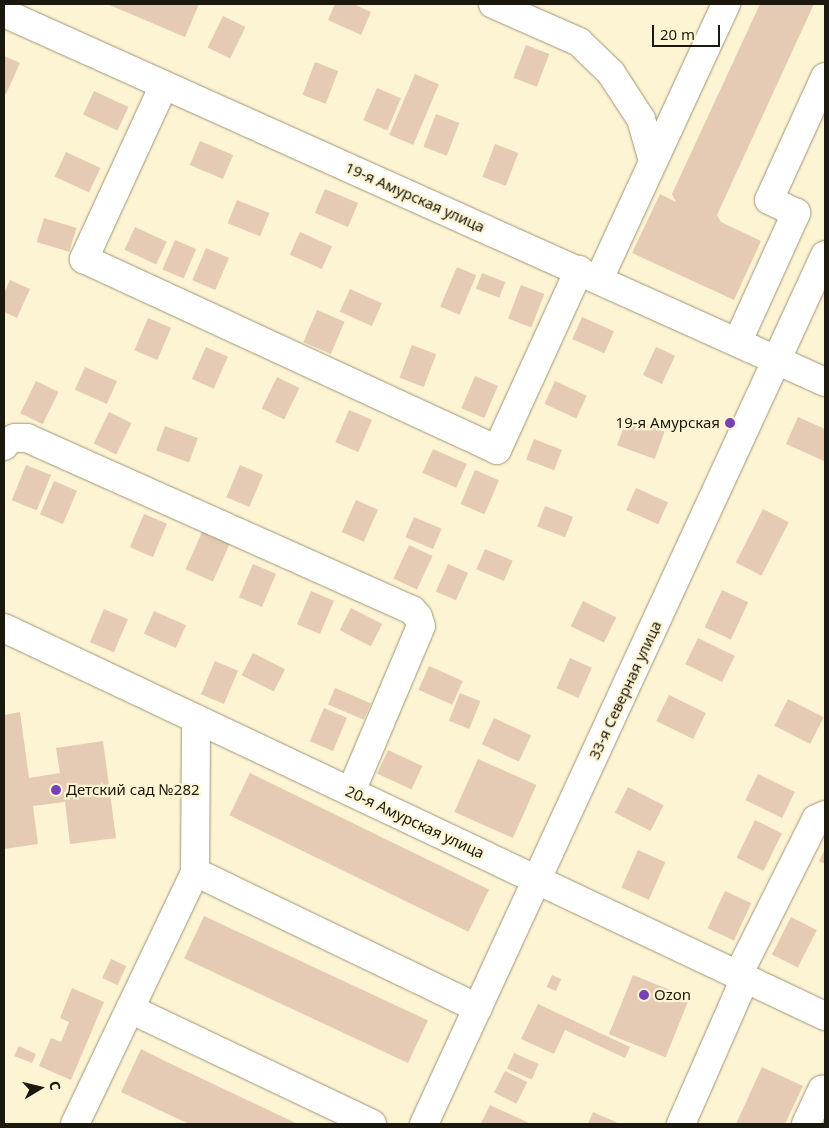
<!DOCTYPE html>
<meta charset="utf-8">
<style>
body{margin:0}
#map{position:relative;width:829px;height:1128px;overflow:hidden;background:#fdf4d3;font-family:"Noto Sans",sans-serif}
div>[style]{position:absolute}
.building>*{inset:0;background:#e5cbb3;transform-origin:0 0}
.roads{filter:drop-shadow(0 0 1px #9e9678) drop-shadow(0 0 1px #9e9678)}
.minor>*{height:28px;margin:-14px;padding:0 14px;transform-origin:14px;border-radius:14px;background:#fff}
.dots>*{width:14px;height:14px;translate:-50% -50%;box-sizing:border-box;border:2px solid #fdf4d3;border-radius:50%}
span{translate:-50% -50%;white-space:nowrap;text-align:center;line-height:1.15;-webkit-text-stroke:4.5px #fdf4d3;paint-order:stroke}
.street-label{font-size:15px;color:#1b180d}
.poi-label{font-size:15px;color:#1b180d}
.right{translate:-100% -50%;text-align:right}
.left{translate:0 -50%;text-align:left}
.frame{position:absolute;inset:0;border:5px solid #1b180d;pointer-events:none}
.north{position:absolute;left:15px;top:1063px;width:50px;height:50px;-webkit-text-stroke:4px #fdf4d3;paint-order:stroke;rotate:81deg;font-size:14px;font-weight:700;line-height:20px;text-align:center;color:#1b180d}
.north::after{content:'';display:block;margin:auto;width:18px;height:22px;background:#1b180d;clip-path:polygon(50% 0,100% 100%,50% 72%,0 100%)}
.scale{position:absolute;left:652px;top:25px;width:68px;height:22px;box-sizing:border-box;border:2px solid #1b180d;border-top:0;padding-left:6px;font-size:15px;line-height:18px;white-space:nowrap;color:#1b180d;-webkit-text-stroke:4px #fdf4d3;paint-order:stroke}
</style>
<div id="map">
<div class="building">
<i style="clip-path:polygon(107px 4px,199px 4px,185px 37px)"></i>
<i style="clip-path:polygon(335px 4px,353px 4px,371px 12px,361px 35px,328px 20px)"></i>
<i style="clip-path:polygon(760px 4px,814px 4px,717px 215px,721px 222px,761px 241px,734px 300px,632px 253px,660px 194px,676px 202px,672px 194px)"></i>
<i style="left:223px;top:16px;width:25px;height:35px;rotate:26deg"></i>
<i style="left:526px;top:45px;width:25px;height:35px;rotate:21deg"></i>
<i style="clip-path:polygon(4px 56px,20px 63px,6px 94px,4px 93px)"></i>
<i style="left:315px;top:62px;width:25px;height:35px;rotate:21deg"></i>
<i style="left:415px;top:74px;width:26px;height:66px;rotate:23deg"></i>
<i style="left:377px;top:88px;width:26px;height:35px;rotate:23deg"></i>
<i style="left:94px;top:91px;width:38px;height:26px;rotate:25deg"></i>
<i style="left:436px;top:114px;width:25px;height:35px;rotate:21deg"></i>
<i style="left:200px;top:141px;width:36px;height:26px;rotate:23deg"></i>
<i style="left:495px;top:144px;width:25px;height:35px;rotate:21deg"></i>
<i style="left:66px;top:152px;width:38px;height:27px;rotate:25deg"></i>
<i style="left:325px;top:189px;width:36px;height:26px;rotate:23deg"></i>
<i style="left:237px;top:200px;width:35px;height:25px;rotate:22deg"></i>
<i style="left:44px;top:218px;width:34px;height:25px;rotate:17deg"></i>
<i style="left:135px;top:227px;width:35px;height:25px;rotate:25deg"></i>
<i style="left:300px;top:232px;width:35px;height:25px;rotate:24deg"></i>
<i style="left:175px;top:240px;width:23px;height:32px;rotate:23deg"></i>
<i style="left:206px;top:248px;width:25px;height:35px;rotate:23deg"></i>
<i style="left:457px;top:267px;width:21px;height:43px;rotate:23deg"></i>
<i style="left:482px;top:273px;width:25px;height:17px;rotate:21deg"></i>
<i style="clip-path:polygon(10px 280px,30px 289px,17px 318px,4px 312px,4px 293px)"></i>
<i style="left:521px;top:285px;width:25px;height:36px;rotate:21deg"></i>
<i style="left:350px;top:289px;width:35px;height:25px;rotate:24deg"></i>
<i style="left:317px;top:310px;width:30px;height:35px;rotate:23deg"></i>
<i style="left:582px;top:317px;width:35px;height:24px;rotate:24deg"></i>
<i style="left:148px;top:318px;width:25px;height:35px;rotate:23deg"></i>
<i style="left:412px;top:345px;width:26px;height:35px;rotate:21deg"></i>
<i style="left:206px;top:347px;width:24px;height:35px;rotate:24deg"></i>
<i style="left:656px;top:347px;width:21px;height:31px;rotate:25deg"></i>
<i style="left:85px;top:367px;width:35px;height:25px;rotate:24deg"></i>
<i style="left:475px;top:376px;width:25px;height:35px;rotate:23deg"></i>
<i style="left:277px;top:377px;width:25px;height:35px;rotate:26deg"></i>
<i style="left:36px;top:381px;width:25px;height:36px;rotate:26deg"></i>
<i style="left:555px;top:381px;width:35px;height:25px;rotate:25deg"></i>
<i style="left:349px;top:410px;width:25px;height:35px;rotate:23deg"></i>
<i style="left:109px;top:412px;width:25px;height:35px;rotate:26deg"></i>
<i style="clip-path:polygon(798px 417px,825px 429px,824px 461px,786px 444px)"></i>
<i style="left:627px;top:418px;width:40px;height:29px;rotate:20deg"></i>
<i style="left:165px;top:426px;width:35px;height:26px;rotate:20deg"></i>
<i style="left:534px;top:439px;width:30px;height:22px;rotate:21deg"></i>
<i style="left:433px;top:449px;width:37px;height:26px;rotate:24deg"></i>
<i style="left:26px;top:465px;width:27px;height:38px;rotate:22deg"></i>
<i style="left:240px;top:465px;width:25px;height:35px;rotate:23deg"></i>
<i style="left:475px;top:470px;width:26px;height:37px;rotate:23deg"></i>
<i style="left:54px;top:481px;width:25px;height:36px;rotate:23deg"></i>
<i style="left:636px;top:488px;width:35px;height:24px;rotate:24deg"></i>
<i style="left:356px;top:500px;width:24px;height:35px;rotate:24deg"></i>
<i style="left:545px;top:506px;width:30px;height:22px;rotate:21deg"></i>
<i style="left:763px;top:509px;width:29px;height:60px;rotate:27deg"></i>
<i style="left:144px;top:514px;width:25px;height:36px;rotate:23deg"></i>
<i style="left:414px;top:517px;width:30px;height:22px;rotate:23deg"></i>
<i style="left:203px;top:530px;width:30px;height:43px;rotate:24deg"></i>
<i style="left:409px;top:545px;width:26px;height:37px;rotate:25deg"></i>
<i style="left:485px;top:549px;width:30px;height:22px;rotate:23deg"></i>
<i style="left:253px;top:564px;width:25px;height:36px;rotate:23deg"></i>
<i style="left:448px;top:564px;width:22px;height:30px;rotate:24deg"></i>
<i style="left:722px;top:590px;width:29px;height:41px;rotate:25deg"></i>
<i style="left:311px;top:591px;width:25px;height:36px;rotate:23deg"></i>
<i style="left:583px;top:601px;width:37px;height:28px;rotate:26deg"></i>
<i style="left:351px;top:608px;width:35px;height:25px;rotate:27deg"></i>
<i style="left:104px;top:609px;width:26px;height:36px;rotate:23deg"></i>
<i style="left:154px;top:611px;width:35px;height:25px;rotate:24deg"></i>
<i style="left:698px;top:638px;width:41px;height:29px;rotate:26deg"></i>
<i style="left:253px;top:653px;width:36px;height:25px;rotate:27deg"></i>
<i style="left:570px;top:658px;width:24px;height:33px;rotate:24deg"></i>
<i style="left:215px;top:661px;width:25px;height:36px;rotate:23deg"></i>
<i style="left:429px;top:666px;width:37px;height:26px;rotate:24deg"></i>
<i style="left:335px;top:688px;width:39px;height:18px;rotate:23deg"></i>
<i style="left:460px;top:693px;width:22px;height:30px;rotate:22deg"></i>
<i style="left:669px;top:695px;width:41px;height:29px;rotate:26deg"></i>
<i style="left:788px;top:699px;width:40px;height:30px;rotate:27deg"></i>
<i style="left:324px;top:708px;width:25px;height:36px;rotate:23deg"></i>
<i style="clip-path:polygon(20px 712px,29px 778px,60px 773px,56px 748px,103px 741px,116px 838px,70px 844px,65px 802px,33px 806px,38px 844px,4px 849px,4px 715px)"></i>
<i style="left:494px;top:718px;width:41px;height:29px;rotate:25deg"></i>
<i style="left:388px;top:750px;width:38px;height:26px;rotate:25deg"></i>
<i style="left:478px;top:759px;width:64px;height:58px;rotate:24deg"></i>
<i style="left:250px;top:773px;width:266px;height:47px;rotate:26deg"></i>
<i style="left:758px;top:774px;width:41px;height:29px;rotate:26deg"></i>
<i style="left:628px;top:787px;width:40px;height:29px;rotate:27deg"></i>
<i style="left:755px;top:820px;width:30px;height:42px;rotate:26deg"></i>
<i style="clip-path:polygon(825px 849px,825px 864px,819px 861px)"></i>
<i style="left:638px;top:850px;width:30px;height:41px;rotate:24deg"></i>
<i style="left:725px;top:891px;width:29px;height:41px;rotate:25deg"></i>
<i style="left:204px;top:916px;width:247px;height:47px;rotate:25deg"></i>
<i style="left:791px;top:917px;width:29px;height:42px;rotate:27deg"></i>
<i style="left:111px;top:959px;width:17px;height:21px;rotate:25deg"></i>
<i style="left:552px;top:975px;width:10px;height:13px;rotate:24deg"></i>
<i style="left:633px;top:975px;width:61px;height:64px;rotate:22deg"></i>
<i style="clip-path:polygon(72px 988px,104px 1002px,71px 1080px,39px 1066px,51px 1038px,61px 1042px,69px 1022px,60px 1018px)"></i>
<i style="clip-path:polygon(538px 1004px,630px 1047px,625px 1058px,565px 1030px,554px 1054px,521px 1039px)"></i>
<i style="clip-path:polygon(19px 1046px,36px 1054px,32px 1063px,14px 1056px)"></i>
<i style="clip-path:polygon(141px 1049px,169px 1063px,298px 1124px,189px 1124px,121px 1092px)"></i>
<i style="left:514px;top:1053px;width:27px;height:17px;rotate:24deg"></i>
<i style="clip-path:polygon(762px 1067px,803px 1086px,785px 1124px,736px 1124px)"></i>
<i style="left:505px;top:1071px;width:25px;height:24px;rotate:27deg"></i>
<i style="clip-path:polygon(490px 1105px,531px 1124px,481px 1123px)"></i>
<i style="clip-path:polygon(593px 1112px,620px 1124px,588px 1124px)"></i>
</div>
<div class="roads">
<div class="minor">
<i style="left:493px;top:4px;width:94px;rotate:23.8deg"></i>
<i style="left:579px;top:42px;width:45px;rotate:44.1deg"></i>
<i style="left:611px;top:73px;width:55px;rotate:56.9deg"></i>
<i style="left:641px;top:119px;width:44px;rotate:74.1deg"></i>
<i style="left:4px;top:13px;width:900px;rotate:24.2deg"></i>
<i style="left:164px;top:85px;width:192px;rotate:114.7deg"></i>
<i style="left:84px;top:259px;width:455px;rotate:24.8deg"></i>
<i style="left:497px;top:450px;width:198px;rotate:-65.5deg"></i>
<i style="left:599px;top:279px;width:303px;rotate:-65.2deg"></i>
<i style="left:738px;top:341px;width:141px;rotate:-65.6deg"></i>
<i style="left:796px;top:213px;width:30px;rotate:-154deg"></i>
<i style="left:769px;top:200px;width:135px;rotate:-65.5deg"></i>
<i style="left:4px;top:446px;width:4px;rotate:-63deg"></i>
<i style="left:6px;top:442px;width:10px;rotate:-24deg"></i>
<i style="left:15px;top:438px;width:12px"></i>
<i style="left:27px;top:438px;width:422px;rotate:24.1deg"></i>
<i style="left:412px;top:610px;width:9px;rotate:49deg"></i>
<i style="left:418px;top:617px;width:9px;rotate:72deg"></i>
<i style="left:421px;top:626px;width:180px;rotate:112.9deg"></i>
<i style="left:4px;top:628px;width:908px;rotate:25.3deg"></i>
<i style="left:195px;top:872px;width:314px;rotate:25.7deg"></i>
<i style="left:738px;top:975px;width:174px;rotate:-63.4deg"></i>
<i style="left:816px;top:819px;width:10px;rotate:-24deg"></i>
<i style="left:130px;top:1009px;width:268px;rotate:25.4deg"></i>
<i style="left:75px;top:1124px;width:279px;rotate:-64.5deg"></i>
<i style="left:195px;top:872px;width:153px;rotate:-89.6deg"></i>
<i style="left:424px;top:1124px;width:957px;rotate:-65.23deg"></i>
<i style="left:681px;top:1124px;width:159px;rotate:-66.3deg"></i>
<i style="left:806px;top:1124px;width:38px;rotate:-65deg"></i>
</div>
</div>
<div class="dots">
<i style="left:730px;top:423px;background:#793fb5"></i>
<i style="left:56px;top:790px;background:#793fb5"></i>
<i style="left:644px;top:995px;background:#793fb5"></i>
</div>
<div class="street-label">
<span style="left:415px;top:197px;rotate:24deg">19-я Амурская улица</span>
<span style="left:625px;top:690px;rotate:-65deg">33-я Северная улица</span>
<span style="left:415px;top:822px;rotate:25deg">20-я Амурская улица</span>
</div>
<div class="poi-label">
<span class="right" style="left:720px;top:423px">19-я Амурская</span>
<span class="left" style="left:66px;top:790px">Детский сад №282</span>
<span class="left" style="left:654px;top:995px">Ozon</span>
</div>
<div class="frame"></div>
<div class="north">С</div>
<div class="scale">20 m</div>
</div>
